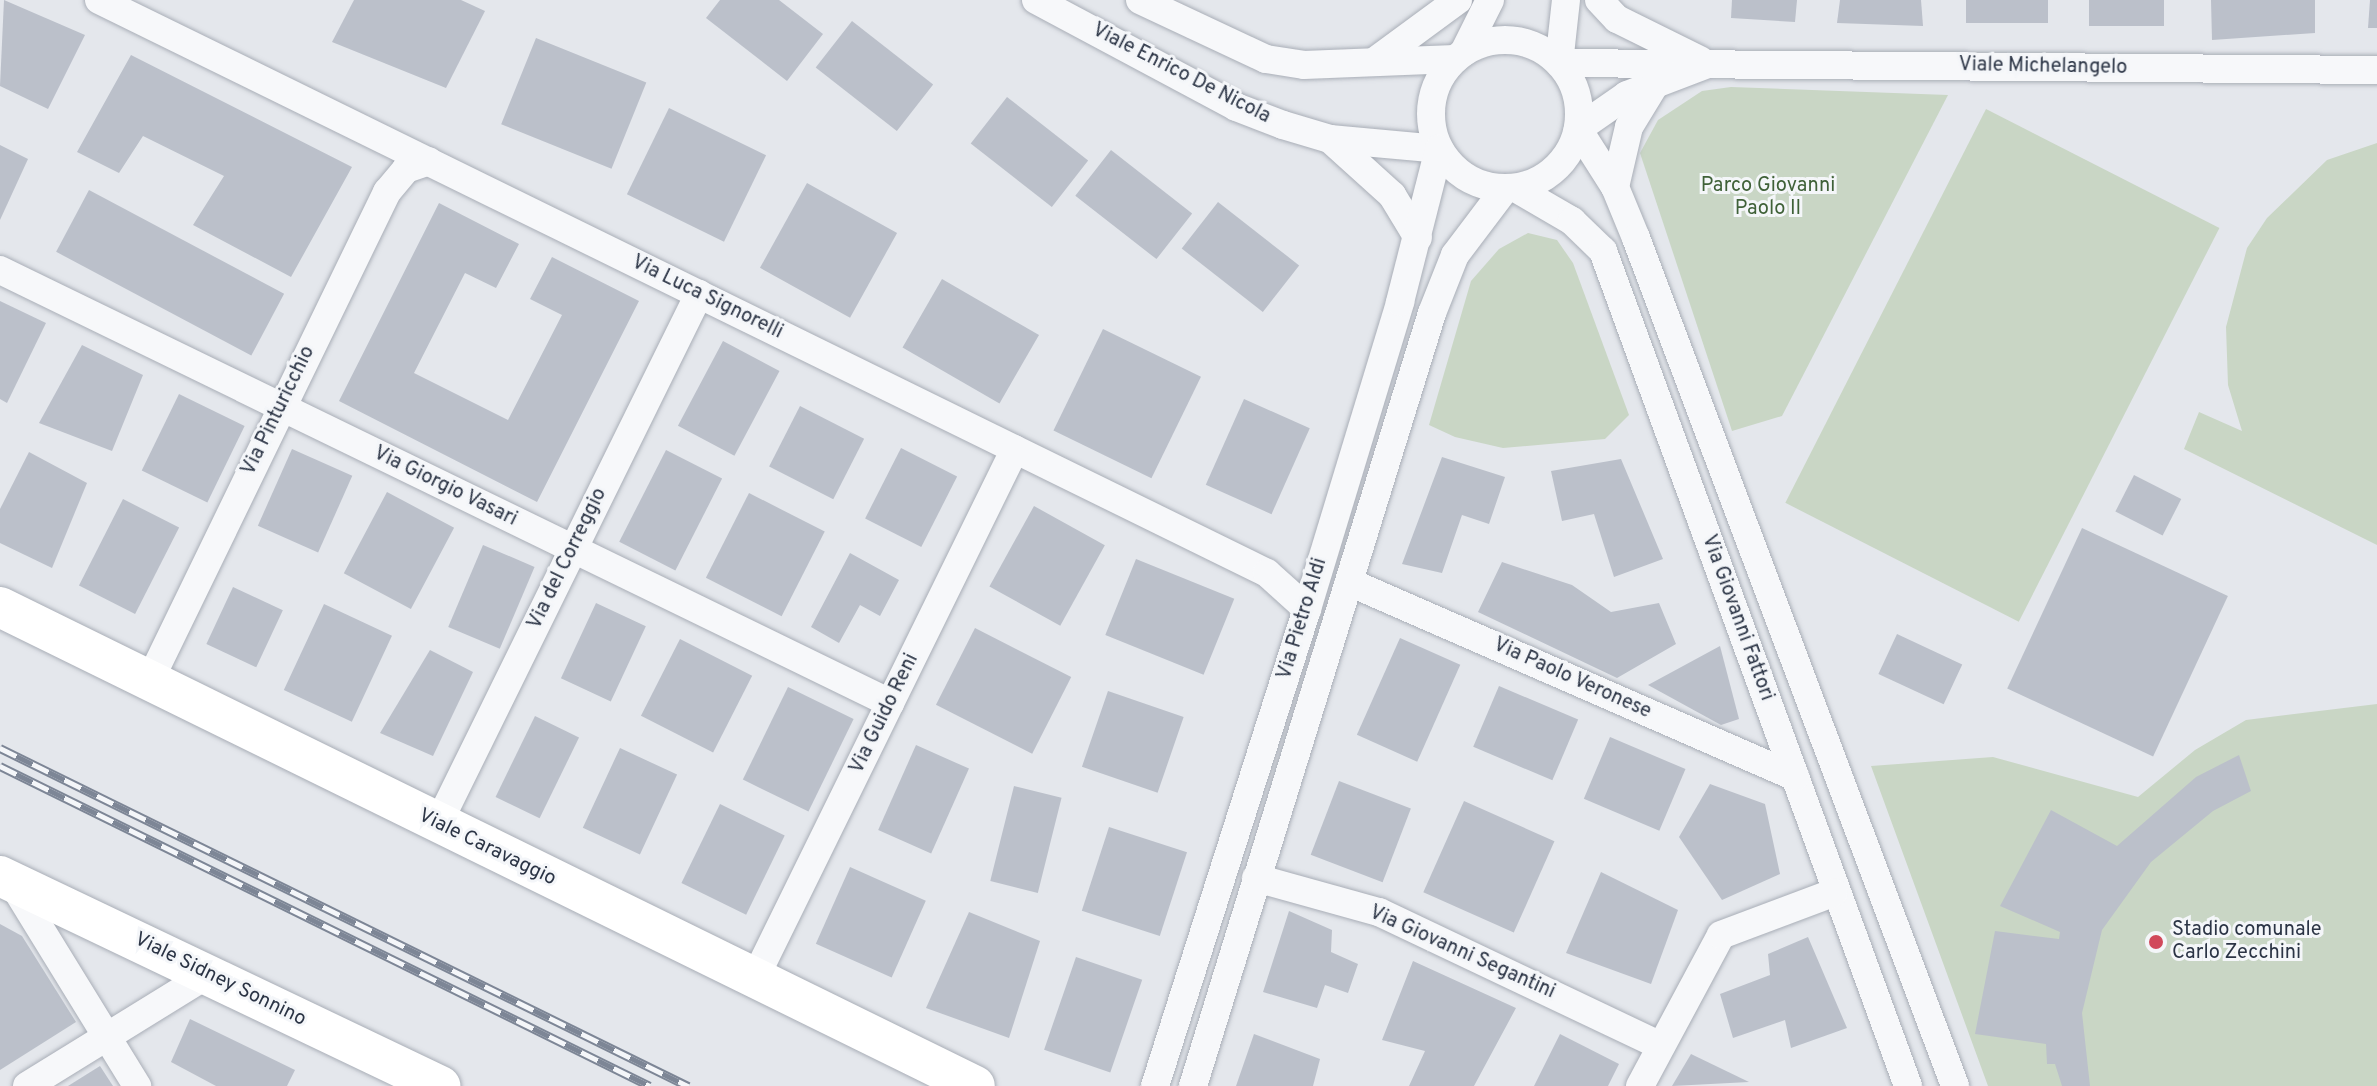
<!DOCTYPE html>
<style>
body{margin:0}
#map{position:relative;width:2377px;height:1086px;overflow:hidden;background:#e4e7ec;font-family:Overpass,sans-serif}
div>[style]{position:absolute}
.green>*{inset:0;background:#c9d6c5;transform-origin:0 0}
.building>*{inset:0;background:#bbc0ca;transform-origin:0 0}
.roads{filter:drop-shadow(0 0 2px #a9aeb7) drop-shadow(0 0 2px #a9aeb7)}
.street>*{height:28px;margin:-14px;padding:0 14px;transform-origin:14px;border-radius:14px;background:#f7f8fa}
.street>.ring{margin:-14px;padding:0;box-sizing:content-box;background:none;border:28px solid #f7f8fa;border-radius:50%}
.secondary>*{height:40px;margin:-20px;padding:0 20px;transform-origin:20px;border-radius:20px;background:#fff}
.rail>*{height:9px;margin-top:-4.5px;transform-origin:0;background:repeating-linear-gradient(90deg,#f4f6f9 0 18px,#7d8696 0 36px);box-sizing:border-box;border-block:2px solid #7d8696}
.dots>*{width:22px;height:22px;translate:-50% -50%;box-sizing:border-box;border:4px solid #f4f6f9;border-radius:50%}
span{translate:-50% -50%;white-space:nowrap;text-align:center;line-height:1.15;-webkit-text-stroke:6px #f4f6f9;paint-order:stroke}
.street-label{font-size:20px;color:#2b3445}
.park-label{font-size:20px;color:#3f6138}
.poi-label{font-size:20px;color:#2b3445}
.left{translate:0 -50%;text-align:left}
</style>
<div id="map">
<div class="green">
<i style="clip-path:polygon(1731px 87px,1948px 95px,1782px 416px,1732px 431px,1640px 153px,1658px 120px,1702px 91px)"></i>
<i style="left:1986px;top:109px;width:262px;height:442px;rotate:27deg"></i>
<i style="clip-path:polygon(2377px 143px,2377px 545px,2184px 449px,2199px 412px,2242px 431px,2228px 385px,2226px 327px,2247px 248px,2267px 218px,2327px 160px)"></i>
<i style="clip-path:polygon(1528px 233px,1557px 240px,1573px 263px,1629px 415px,1605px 439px,1503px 448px,1455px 437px,1429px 425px,1471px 281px,1499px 249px)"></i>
<i style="clip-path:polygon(2377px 704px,2377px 1086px,1988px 1086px,1871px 766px,1993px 757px,2138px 797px,2195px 750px,2246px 720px)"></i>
</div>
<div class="building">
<i style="clip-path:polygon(4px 0,85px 35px,48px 109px,0 86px)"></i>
<i style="clip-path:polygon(354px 0,461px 0,485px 11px,446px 88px,332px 42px)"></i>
<i style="clip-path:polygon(720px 0,779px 0,823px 34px,787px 81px,706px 18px)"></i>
<i style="clip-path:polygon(1732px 0,1797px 0,1795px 22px,1731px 18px)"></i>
<i style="clip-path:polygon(1840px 0,1921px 0,1923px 26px,1837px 23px)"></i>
<i style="left:1966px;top:0;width:82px;height:23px"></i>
<i style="left:2089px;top:0;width:75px;height:26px"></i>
<i style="clip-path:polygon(2211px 0,2315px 0,2315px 33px,2212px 40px)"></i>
<i style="clip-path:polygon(2370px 0,2377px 0,2377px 28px,2368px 28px)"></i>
<i style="left:852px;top:21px;width:103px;height:59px;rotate:38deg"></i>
<i style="left:536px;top:38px;width:119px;height:93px;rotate:22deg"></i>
<i style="clip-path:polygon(131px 55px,352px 167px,291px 277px,193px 225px,224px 176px,143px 136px,119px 173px,77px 152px)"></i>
<i style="left:1007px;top:97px;width:103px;height:59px;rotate:38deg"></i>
<i style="left:669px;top:108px;width:108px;height:96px;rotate:26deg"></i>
<i style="clip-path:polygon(0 145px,28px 159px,0 220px)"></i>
<i style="left:1111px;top:150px;width:103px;height:58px;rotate:38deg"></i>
<i style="left:807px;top:183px;width:103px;height:97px;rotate:29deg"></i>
<i style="left:89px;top:190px;width:221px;height:70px;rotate:28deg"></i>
<i style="left:1218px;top:202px;width:103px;height:59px;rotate:38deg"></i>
<i style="clip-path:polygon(439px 203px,519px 244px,496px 288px,465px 273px,414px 373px,508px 420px,562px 315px,530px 299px,552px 257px,639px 301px,537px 502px,339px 401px)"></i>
<i style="left:942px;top:279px;width:112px;height:79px;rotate:30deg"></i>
<i style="clip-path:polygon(0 301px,46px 323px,7px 403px,0 399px)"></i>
<i style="left:1103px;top:329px;width:109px;height:113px;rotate:26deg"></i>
<i style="left:723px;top:341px;width:64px;height:96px;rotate:28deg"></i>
<i style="clip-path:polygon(82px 345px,143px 375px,112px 451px,39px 423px)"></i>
<i style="left:179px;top:394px;width:73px;height:85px;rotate:26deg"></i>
<i style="left:1244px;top:399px;width:72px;height:94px;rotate:24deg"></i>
<i style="left:800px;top:406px;width:72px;height:68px;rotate:27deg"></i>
<i style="left:901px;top:448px;width:63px;height:79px;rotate:27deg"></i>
<i style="left:292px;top:449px;width:66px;height:84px;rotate:24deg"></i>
<i style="left:666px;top:450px;width:63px;height:103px;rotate:27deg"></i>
<i style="clip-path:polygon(29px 452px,87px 483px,52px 568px,0 543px,0 509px)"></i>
<i style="clip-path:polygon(1442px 457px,1505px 477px,1489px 524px,1462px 515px,1442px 573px,1402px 564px)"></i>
<i style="clip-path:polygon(1621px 459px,1663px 559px,1614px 577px,1594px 514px,1562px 521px,1551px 471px)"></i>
<i style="left:2134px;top:475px;width:53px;height:41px;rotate:27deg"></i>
<i style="left:387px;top:492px;width:76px;height:92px;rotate:28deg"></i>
<i style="left:749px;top:493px;width:85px;height:95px;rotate:27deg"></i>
<i style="left:123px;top:499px;width:63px;height:97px;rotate:27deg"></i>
<i style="left:1034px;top:506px;width:81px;height:92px;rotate:29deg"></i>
<i style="left:2082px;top:528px;width:161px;height:177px;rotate:25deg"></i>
<i style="left:483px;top:545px;width:56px;height:89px;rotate:23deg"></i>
<i style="clip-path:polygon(850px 553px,899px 580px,880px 616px,860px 605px,839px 643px,811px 627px)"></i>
<i style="left:1136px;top:559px;width:106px;height:82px;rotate:22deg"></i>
<i style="clip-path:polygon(1502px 562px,1572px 585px,1611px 612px,1659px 603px,1676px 644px,1617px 678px,1478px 612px)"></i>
<i style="left:233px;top:587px;width:55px;height:63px;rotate:25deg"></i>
<i style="left:596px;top:603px;width:55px;height:83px;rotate:25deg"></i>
<i style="left:324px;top:604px;width:75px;height:95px;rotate:25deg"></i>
<i style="left:975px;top:628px;width:108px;height:86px;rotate:27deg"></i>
<i style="left:1897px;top:634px;width:72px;height:44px;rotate:25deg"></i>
<i style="left:1400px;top:638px;width:66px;height:106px;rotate:24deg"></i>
<i style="left:680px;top:639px;width:81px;height:86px;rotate:27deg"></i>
<i style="clip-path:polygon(1720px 646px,1739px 719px,1721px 725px,1648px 685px)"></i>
<i style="clip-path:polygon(430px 650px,473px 672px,433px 756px,380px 733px)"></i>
<i style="left:1499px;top:686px;width:86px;height:66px;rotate:23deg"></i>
<i style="left:788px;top:687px;width:73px;height:103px;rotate:26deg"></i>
<i style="left:1108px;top:691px;width:80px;height:80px;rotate:19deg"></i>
<i style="left:535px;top:716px;width:49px;height:90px;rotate:26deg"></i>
<i style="left:1610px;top:737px;width:82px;height:67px;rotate:23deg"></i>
<i style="left:916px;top:745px;width:58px;height:93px;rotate:24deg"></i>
<i style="left:620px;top:748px;width:63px;height:88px;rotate:25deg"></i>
<i style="clip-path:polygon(2239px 755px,2251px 791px,2213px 811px,2151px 862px,2102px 930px,2082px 1013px,2090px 1086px,2062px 1086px,2055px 1064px,2047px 1064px,2046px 1044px,1975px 1034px,1995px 931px,2059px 939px,2060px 932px,2000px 906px,2051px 810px,2117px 846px,2196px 777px)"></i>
<i style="left:1339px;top:781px;width:77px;height:79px;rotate:21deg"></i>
<i style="clip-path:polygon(1710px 784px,1765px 804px,1780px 874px,1722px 900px,1679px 837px)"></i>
<i style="left:1014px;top:786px;width:49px;height:98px;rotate:14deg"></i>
<i style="left:1464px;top:801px;width:99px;height:100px;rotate:24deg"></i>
<i style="left:720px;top:804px;width:72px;height:88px;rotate:26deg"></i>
<i style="left:1109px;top:827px;width:82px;height:88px;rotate:18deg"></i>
<i style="left:850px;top:867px;width:83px;height:84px;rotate:24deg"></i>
<i style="clip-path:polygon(1601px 872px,1678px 910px,1651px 984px,1566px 953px)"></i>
<i style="clip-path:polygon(1289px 911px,1332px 930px,1331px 952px,1358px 964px,1348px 993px,1325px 985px,1317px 1008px,1263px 992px)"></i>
<i style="clip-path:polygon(969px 912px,1040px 941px,1009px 1038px,926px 1008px)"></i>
<i style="clip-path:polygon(0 924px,22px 936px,76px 1022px,0 1070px)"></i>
<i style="clip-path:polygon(1808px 937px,1847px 1028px,1791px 1048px,1785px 1020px,1733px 1038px,1720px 994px,1770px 975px,1768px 954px)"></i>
<i style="left:1076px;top:957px;width:70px;height:98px;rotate:19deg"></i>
<i style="clip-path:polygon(1413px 961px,1516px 1008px,1474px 1086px,1409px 1086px,1425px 1051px,1382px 1040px)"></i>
<i style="clip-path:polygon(190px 1019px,295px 1070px,287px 1086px,216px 1086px,171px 1062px)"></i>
<i style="clip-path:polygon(1254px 1034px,1320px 1059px,1313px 1086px,1236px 1086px)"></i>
<i style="clip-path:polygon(1560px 1034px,1619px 1064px,1608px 1086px,1534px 1086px)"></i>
<i style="clip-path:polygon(1691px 1054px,1749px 1082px,1672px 1086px)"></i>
<i style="clip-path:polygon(100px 1066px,113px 1086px,68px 1086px)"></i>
</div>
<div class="roads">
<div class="street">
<i style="left:99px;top:0;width:1301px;rotate:26.13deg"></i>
<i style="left:1267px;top:573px;width:54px;rotate:42deg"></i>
<i style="left:1036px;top:0;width:227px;rotate:28.1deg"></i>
<i style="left:1236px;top:107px;width:50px;rotate:21deg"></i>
<i style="left:1283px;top:125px;width:49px;rotate:16.6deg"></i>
<i style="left:1330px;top:139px;width:109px;rotate:5.2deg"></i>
<i style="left:1140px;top:0;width:139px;rotate:25.1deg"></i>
<i style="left:1266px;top:59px;width:38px;rotate:9deg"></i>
<i style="left:1304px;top:65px;width:151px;rotate:-2.3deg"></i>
<i style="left:1566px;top:0;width:63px;rotate:96.3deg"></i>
<i style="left:1559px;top:63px;width:818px;rotate:0.49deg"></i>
<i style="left:1599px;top:0;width:26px;rotate:47deg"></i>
<i style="left:1617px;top:19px;width:93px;rotate:26.3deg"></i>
<i class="ring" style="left:1431px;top:40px;width:120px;height:120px"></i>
<i style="left:1464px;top:52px;width:58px;rotate:-63.4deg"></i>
<i style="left:1375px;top:61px;width:103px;rotate:-36.3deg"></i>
<i style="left:1708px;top:64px;width:87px;rotate:159.1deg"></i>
<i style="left:1627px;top:95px;width:60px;rotate:145.2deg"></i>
<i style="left:1578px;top:129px;width:69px;rotate:57.5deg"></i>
<i style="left:1615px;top:187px;width:55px;rotate:67.6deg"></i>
<i style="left:1636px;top:238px;width:906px;rotate:69.38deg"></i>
<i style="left:1330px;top:139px;width:84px;rotate:42.1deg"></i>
<i style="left:1392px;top:195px;width:50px;rotate:58.8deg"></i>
<i style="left:1615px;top:187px;width:62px;rotate:-76.9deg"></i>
<i style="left:1629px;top:127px;width:54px;rotate:-58.7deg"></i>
<i style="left:1517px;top:189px;width:64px;rotate:30.2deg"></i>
<i style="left:1572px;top:221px;width:43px;rotate:44.1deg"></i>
<i style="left:1603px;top:251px;width:889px;rotate:69.93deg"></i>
<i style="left:0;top:270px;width:990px;rotate:25.94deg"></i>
<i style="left:1349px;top:582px;width:487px;rotate:23.6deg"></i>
<i style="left:150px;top:680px;width:543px;rotate:-64.1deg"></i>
<i style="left:387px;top:192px;width:30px;rotate:-50deg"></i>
<i style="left:406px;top:169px;width:24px;rotate:-19deg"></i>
<i style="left:438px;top:824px;width:591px;rotate:-63.78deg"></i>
<i style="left:1256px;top:878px;width:128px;rotate:15.5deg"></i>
<i style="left:1379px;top:912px;width:312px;rotate:25.4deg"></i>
<i style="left:11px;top:881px;width:241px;rotate:58.4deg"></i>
<i style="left:755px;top:978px;width:589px;rotate:-63.83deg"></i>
<i style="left:27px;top:1086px;width:213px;rotate:-31.7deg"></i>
<i style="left:1155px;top:1086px;width:501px;rotate:-72.33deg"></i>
<i style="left:1307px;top:609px;width:321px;rotate:-73.1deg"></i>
<i style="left:1400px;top:302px;width:158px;rotate:-75.7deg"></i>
<i style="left:1193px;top:1086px;width:809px;rotate:-72.82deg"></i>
<i style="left:1432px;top:313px;width:62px;rotate:-68.4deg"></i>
<i style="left:1455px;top:255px;width:83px;rotate:-52.9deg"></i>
<i style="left:1640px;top:1086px;width:171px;rotate:-61.8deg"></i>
<i style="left:1721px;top:935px;width:120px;rotate:-20.6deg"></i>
</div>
<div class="secondary">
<i style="left:0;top:607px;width:1086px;rotate:26.16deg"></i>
<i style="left:0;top:876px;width:488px;rotate:25.5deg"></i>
</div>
</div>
<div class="rail">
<i style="left:0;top:748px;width:767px;rotate:26.16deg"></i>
<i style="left:0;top:766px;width:724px;rotate:26.21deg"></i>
</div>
<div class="dots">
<i style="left:2156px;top:942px;background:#d1495b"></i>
</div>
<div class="street-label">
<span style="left:2043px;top:67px;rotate:1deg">Viale Michelangelo</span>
<span style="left:1181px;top:74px;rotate:27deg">Viale Enrico De Nicola</span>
<span style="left:707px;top:298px;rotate:26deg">Via Luca Signorelli</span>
<span style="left:279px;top:411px;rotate:-64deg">Via Pinturicchio</span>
<span style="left:445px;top:487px;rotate:26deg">Via Giorgio Vasari</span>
<span style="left:568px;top:559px;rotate:-64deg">Via del Correggio</span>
<span style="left:1737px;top:618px;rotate:70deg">Via Giovanni Fattori</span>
<span style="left:1303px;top:619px;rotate:-73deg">Via Pietro Aldi</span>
<span style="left:1572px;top:679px;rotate:24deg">Via Paolo Veronese</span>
<span style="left:885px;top:714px;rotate:-64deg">Via Guido Reni</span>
<span style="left:487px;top:848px;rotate:26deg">Viale Caravaggio</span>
<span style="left:1462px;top:953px;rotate:24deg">Via Giovanni Segantini</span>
<span style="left:220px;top:980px;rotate:26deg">Viale Sidney Sonnino</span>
</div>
<div class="park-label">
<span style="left:1768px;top:198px">Parco Giovanni<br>Paolo II</span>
</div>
<div class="poi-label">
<span class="left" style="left:2172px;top:942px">Stadio comunale<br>Carlo Zecchini</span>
</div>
</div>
